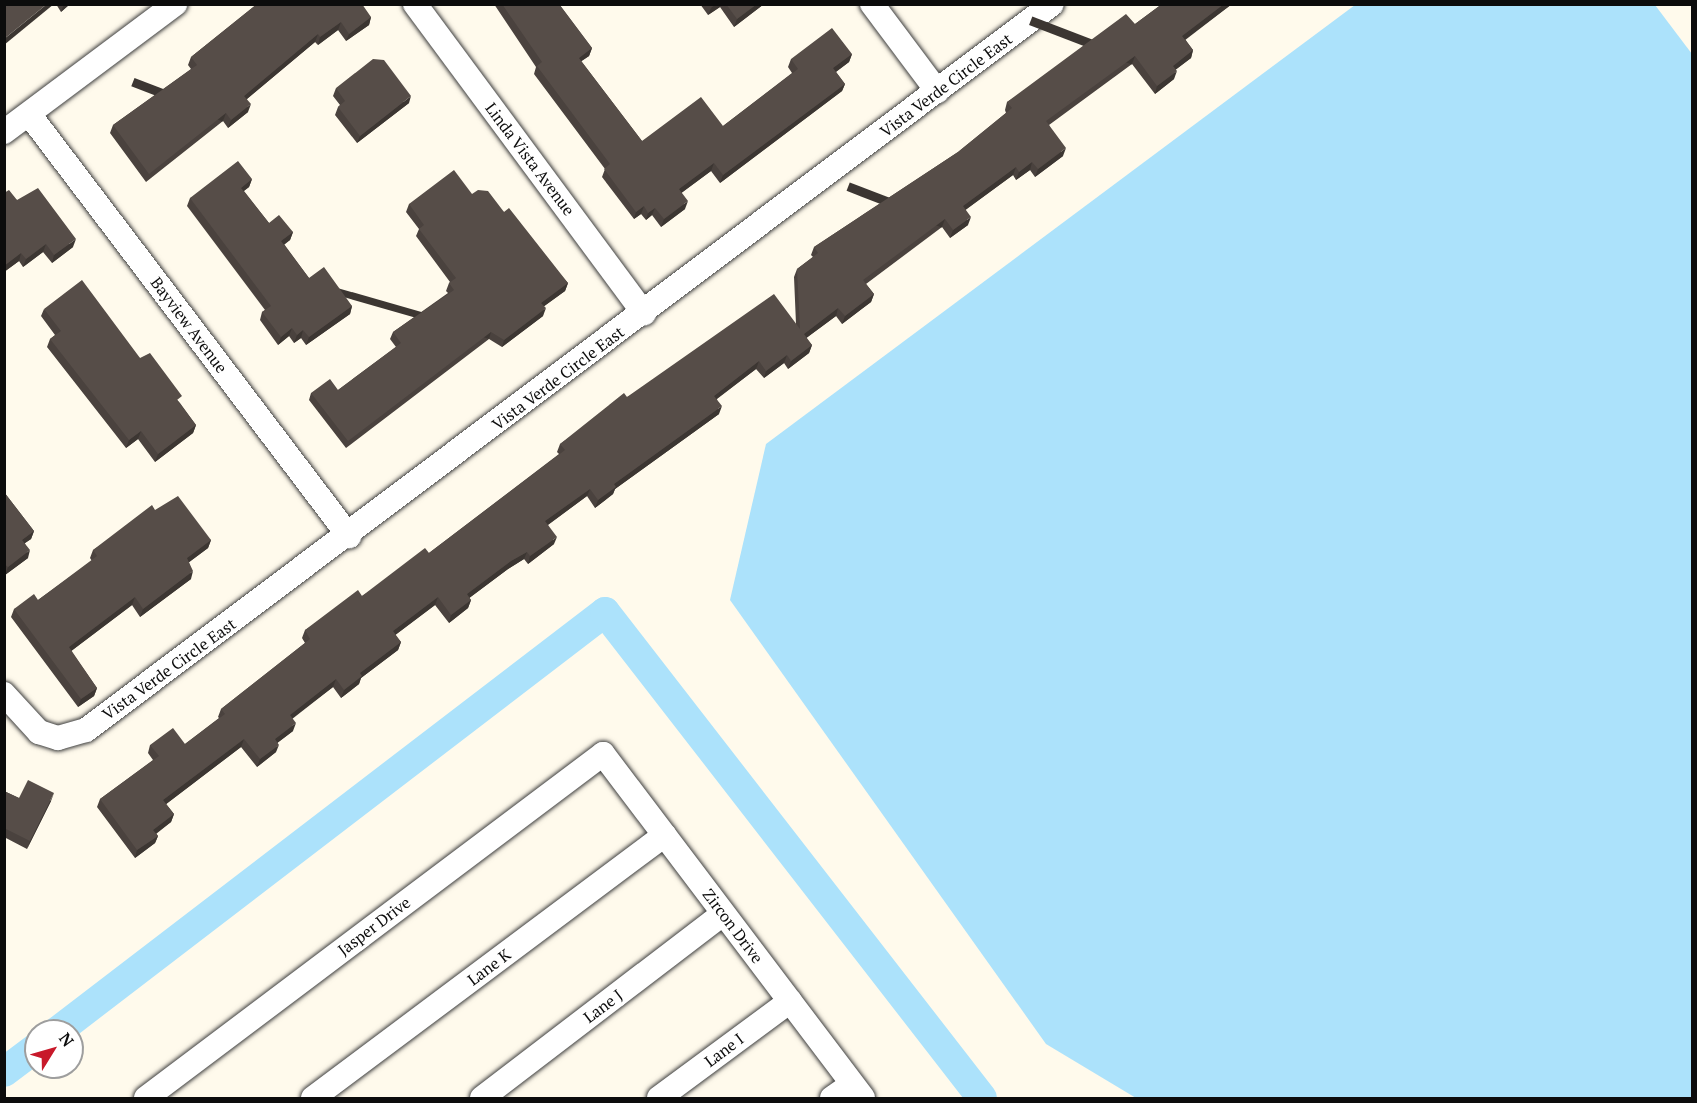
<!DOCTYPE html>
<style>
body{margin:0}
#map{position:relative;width:1697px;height:1103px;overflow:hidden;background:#fffaec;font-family:"PT Serif",serif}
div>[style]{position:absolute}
.water>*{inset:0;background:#ace2fb}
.canal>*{height:30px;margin:-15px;padding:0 15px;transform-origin:15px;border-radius:15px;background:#ace2fb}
.roads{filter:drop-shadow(0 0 2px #3f3f3f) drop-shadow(0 0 2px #3f3f3f)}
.minor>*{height:24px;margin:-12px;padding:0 12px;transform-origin:12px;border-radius:12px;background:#fff}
.wall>*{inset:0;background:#4a423e}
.shaded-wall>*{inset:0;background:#3c3632;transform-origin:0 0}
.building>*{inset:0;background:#564d48}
span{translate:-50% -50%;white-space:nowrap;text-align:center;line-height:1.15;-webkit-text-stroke:6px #fff;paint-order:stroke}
.street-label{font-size:16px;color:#0c0c0c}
.frame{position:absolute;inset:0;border:6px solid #0c0c0c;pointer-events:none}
.north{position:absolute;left:24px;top:1019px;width:60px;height:60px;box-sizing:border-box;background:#fff;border:2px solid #9e9e9e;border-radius:50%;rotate:53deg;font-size:16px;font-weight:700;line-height:24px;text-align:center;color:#0c0c0c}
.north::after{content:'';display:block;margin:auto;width:21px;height:27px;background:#c8192a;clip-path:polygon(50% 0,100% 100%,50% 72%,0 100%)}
</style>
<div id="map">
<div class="water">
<i style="clip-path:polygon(1355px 5px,1655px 5px,1692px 54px,1692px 1098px,1136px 1098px,1046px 1044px,730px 600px,766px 444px)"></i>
</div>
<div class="canal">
<i style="left:58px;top:1031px;width:689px;rotate:-37.45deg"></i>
<i style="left:605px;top:612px;width:615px;rotate:52.2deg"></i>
<i style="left:4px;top:1072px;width:40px;rotate:-37deg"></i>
</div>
<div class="roads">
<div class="minor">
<i style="left:415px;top:4px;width:385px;rotate:53.5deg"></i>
<i style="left:872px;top:4px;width:109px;rotate:53.2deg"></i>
<i style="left:29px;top:114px;width:530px;rotate:52.83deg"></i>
<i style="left:4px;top:132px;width:214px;rotate:-36.8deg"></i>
<i style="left:4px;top:694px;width:52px;rotate:47.4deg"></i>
<i style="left:39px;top:732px;width:20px;rotate:18deg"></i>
<i style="left:58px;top:738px;width:29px;rotate:-16deg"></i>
<i style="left:86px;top:730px;width:1208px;rotate:-36.93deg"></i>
<i style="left:146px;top:1098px;width:572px;rotate:-36.97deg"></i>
<i style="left:603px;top:754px;width:431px;rotate:52.9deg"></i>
<i style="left:313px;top:1098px;width:439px;rotate:-36.8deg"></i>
<i style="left:482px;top:1098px;width:303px;rotate:-37.4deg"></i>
<i style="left:659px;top:1098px;width:163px;rotate:-36.5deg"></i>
<i style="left:832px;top:1098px;width:24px;rotate:-35deg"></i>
</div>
</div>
<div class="wall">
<i style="clip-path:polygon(56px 4px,70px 4px,61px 12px)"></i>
<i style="clip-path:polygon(257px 4px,371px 17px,369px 25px,346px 41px,338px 30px,318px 45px,315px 42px,247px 99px,248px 112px,228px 128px,223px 121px,146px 182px,110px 133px,113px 125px,191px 69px,188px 65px,191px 57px)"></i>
<i style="clip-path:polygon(494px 4px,559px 4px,592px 48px,589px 56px,581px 61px,642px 141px,723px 126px,792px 73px,788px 67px,791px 59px,852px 54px,849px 62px,836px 72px,845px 84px,842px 91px,720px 183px,711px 171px,681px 193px,685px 209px,661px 227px,652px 215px,646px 220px,641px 214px,634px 219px,602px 177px,605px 169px,534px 74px,536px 67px)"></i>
<i style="clip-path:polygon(700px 4px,764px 4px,734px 27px,720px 7px,708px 15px)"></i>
<i style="clip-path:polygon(1162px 4px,1232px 4px,1185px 39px,1193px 50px,1191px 58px,1175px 70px,1174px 79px,1155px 94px,1132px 64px,1049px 125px,1063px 156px,1035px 177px,1030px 170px,1016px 180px,1013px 175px,965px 210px,968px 225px,950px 238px,942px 227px,866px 284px,874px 294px,871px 302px,842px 324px,836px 316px,806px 338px,812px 345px,809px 353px,788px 369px,784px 363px,764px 378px,756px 369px,717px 399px,719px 414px,615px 489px,613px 494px,595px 508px,587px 496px,548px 525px,554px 544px,528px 564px,524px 559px,508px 569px,469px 598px,471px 600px,468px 608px,449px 623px,435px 605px,395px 635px,401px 642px,398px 650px,361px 678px,359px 684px,341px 698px,333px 687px,292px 718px,293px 731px,277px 743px,276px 752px,257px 767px,241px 747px,166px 804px,174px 814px,171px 822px,156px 833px,158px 836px,155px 843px,135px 858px,97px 807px,100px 799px,153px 760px,148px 753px,150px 745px,185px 744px,219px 718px,218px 717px,221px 709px,305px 643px,302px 638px,305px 630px,362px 596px,429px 553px,559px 454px,557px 452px,560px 444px,627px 397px,796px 324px,794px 277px,797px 269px,813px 257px,811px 255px,814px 247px,958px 152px,1006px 113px,1005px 110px,1007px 102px,1135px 24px)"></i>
<i style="clip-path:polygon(336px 88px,409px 103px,357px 143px,335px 115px,338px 107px,340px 105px,333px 96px)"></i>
<i style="clip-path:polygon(252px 179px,249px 187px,244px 191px,269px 223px,293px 232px,290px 240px,284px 244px,309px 278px,352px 306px,350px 314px,306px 345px,301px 338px,294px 343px,289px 336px,278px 345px,260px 320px,262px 312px,265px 310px,187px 206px,190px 198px)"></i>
<i style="clip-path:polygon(4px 193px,17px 200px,73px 247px,52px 263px,43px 252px,23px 267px,19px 261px,4px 272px)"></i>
<i style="clip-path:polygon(472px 194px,504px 212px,568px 283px,565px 291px,544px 306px,543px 316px,502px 347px,489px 339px,346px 448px,309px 400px,311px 393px,338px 390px,396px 347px,390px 339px,393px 332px,448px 293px,446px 291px,449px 283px,450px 282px,416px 236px,419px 229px,406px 212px,409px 204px)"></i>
<i style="clip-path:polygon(44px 309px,140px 358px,180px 403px,196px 425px,193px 433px,155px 462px,138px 439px,126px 448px,47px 347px,50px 339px,55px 335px,41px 316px)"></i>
<i style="clip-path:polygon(4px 492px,34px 531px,31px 539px,25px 543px,28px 558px,5px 575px)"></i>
<i style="clip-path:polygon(155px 510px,211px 540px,208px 548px,189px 562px,191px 579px,140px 617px,132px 605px,71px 651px,97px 688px,94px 696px,78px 707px,11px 617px,14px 609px,38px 600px,92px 561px,90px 558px,93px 550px)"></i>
<i style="clip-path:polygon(4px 791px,19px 798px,51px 801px,27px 849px,4px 837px)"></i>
</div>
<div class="shaded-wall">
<i style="clip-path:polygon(47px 4px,54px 4px,4px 45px,4px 39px)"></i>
<i style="clip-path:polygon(64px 4px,70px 4px,61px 12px)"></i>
<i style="clip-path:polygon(716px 4px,721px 4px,720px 7px,708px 15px,711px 8px)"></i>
<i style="clip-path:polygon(757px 4px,764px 4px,734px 27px,737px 19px)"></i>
<i style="clip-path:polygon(1224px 4px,1232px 4px,1180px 44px,1182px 36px)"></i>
<i style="clip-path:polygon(371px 17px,369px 25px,346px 41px,349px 34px)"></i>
<i style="clip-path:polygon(341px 22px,338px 30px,318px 45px,320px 37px)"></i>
<i style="clip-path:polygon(318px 34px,315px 42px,242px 103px,244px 96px)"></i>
<i style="clip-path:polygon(592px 48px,589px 56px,576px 65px,579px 58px)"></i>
<i style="clip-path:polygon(1193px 50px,1191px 58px,1170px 74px,1173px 66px)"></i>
<i style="clip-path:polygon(852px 54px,849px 62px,830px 76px,833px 68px)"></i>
<i style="left:1135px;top:56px;width:9px;height:110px;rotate:111deg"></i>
<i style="clip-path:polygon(1177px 71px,1174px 79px,1155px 94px,1157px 86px)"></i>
<i style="clip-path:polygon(845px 84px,842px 91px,720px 183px,723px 175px)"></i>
<i style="clip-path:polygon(411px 96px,409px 103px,357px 143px,360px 136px)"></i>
<i style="clip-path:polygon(251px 104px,248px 112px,228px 128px,231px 120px)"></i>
<i style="left:226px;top:113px;width:9px;height:98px;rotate:111deg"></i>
<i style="clip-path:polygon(1066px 148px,1063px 156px,1035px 177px,1038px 169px)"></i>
<i style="clip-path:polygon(1032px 162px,1030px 170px,1016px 180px,1019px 172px)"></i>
<i style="clip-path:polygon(714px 163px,711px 171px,676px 197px,679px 189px)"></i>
<i style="clip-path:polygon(1016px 167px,1013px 175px,960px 214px,963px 206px)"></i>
<i style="clip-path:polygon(252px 179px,249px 187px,238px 195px,241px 188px)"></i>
<i style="clip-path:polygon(688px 201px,685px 209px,661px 227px,664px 219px)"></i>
<i style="clip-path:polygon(644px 206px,641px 214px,634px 219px,636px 212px)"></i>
<i style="clip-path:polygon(655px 208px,652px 215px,646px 220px,648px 213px)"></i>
<i style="clip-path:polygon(971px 217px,968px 225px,950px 238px,953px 230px)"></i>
<i style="left:945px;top:219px;width:9px;height:102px;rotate:111deg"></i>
<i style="clip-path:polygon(293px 232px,290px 240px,279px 249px,281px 241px)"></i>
<i style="clip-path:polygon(76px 239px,73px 247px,52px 263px,54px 255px)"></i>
<i style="clip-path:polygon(46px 244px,43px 252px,23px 267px,26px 259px)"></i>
<i style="clip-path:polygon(21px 253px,19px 261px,4px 272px,4px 266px)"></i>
<i style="clip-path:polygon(568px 283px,565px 291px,539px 310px,541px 303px)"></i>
<i style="clip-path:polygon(874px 294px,871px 302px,842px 324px,845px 316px)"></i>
<i style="clip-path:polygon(352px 306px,350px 314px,306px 345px,309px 337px)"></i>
<i style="clip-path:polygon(546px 308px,543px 316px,502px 347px,504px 340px)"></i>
<i style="clip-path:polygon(838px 308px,836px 316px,801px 342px,804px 334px)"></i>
<i style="clip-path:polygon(292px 328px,289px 336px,278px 345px,281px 337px)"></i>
<i style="clip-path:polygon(303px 330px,301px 338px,294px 343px,297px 335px)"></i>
<i style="left:491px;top:332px;width:7px;height:180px;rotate:106deg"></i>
<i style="clip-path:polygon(812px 345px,809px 353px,788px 369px,791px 361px)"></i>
<i style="clip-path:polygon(787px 355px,784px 363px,764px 378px,766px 371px)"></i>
<i style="clip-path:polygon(759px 361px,756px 369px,711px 403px,714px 396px)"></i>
<i style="clip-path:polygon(722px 406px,719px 414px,615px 489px,613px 494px,595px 508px,598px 500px,614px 484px)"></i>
<i style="clip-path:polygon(196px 425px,193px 433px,155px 462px,158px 454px)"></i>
<i style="clip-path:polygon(141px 431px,138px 439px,126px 448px,129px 440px)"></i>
<i style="clip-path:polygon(590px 489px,587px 496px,542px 529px,545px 521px)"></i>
<i style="clip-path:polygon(34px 531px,31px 539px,19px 547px,22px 540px)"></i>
<i style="clip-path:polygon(557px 537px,554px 544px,528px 564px,530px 556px)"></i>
<i style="clip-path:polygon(211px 540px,208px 548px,184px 566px,187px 558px)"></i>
<i style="clip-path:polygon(30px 550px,28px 558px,5px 575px,8px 567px)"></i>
<i style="clip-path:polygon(527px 552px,524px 559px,508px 569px,464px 602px,467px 594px,511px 561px)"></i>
<i style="clip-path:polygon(193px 571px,191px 579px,140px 617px,143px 609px)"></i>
<i style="clip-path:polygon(135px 597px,132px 605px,66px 655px,69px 647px)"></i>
<i style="clip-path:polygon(438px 597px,435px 605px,390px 639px,393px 631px)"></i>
<i style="clip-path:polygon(471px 600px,468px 608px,449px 623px,451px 615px)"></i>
<i style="clip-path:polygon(401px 642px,398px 650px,361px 678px,359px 684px,341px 698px,344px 690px,360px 673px)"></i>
<i style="clip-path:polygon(336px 679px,333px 687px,287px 723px,290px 715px)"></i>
<i style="clip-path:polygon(97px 688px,94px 696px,78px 707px,81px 699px)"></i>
<i style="clip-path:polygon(296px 723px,293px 731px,272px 747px,275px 739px)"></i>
<i style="clip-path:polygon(244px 739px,241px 747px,161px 808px,163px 800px)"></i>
<i style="clip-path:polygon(279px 745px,276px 752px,257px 767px,260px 759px)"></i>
<i style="clip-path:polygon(54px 793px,51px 801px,27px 849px,30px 841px)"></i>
<i style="clip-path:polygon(174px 814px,171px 822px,151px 838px,153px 830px)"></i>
<i style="clip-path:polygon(158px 836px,155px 843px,135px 858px,137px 850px)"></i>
</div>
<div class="building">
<i style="clip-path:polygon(4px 4px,47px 4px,4px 39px)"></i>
<i style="clip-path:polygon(257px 4px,362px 4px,371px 17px,349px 34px,341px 22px,320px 37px,318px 34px,244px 96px,251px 104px,231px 120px,226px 113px,149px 174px,113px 125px,197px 65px,191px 57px)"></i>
<i style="clip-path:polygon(502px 4px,559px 4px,592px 48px,579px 58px,642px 141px,701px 97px,723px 126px,798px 69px,791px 59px,832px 28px,852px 54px,833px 68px,845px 84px,723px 175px,714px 163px,679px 189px,688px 201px,664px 219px,655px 208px,648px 213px,644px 206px,636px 212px,604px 169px,610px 164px,537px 66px,542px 62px)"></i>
<i style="clip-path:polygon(726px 4px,757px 4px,737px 19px)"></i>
<i style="clip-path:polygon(1162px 4px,1224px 4px,1182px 36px,1193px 50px,1173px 66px,1177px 71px,1157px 86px,1135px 56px,1046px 121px,1066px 148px,1038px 169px,1032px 162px,1019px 172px,1016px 167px,963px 206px,971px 217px,953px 230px,945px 219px,863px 280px,874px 294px,845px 316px,838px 308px,804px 334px,812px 345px,791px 361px,787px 355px,766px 371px,759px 361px,714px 396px,722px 406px,614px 484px,616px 487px,598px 500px,590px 489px,545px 521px,557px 537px,530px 556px,527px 552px,511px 561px,467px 594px,471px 600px,451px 615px,438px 597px,393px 631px,401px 642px,360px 673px,362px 676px,344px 690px,336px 679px,290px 715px,296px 723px,275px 739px,279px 745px,260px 759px,244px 739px,163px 800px,174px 814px,153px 830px,158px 836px,137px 850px,100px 799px,159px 756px,150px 745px,173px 728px,185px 744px,225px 714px,221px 709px,310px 639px,305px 630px,358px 590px,362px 596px,425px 548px,429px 553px,565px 450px,560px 444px,624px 393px,627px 397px,774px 294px,800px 329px,797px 269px,818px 253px,814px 247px,958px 152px,1012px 108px,1007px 102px,1126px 14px,1135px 24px)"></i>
<i style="clip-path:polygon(373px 59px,384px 60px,411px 96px,360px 136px,338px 107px,345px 101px,336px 88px)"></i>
<i style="clip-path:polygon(238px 161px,252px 179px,241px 188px,269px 223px,279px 215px,293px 232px,281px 241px,309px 278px,324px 267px,352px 306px,309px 337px,303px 330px,297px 335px,292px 328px,281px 337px,262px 312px,271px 306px,190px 198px)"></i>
<i style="clip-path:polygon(454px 170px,472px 194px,478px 190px,488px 191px,504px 212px,509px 208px,568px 283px,541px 303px,546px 308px,504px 340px,491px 332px,348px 441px,311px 393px,330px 379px,338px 390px,401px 343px,393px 332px,454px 290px,449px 283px,456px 278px,419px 229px,424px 225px,409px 204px)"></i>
<i style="clip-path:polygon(38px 188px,76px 239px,54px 255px,46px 244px,26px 259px,21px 253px,4px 266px,4px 193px,9px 190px,17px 200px)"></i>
<i style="clip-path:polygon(82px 280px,140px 358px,150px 353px,182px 396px,177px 400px,196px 425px,158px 454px,141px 431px,129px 440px,50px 339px,61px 331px,44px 309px)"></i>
<i style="clip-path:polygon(4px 492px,34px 531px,22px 540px,30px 550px,8px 567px,4px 564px)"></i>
<i style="clip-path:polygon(178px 496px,211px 540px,187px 558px,193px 571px,143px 609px,135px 597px,69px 647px,97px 688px,81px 699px,14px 609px,34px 594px,38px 600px,97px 556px,93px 550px,152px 505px,155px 510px)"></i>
<i style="clip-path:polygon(28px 780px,54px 793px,30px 841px,4px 828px,4px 791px,19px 798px)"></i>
</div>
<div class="street-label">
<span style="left:946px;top:85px;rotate:-37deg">Vista Verde Circle East</span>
<span style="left:530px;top:159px;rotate:53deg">Linda Vista Avenue</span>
<span style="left:189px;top:325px;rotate:53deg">Bayview Avenue</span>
<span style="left:558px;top:378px;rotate:-37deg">Vista Verde Circle East</span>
<span style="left:169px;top:669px;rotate:-36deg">Vista Verde Circle East</span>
<span style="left:374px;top:926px;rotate:-37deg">Jasper Drive</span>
<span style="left:733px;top:926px;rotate:53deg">Zircon Drive</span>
<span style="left:489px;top:967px;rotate:-37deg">Lane K</span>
<span style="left:603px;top:1006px;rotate:-37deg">Lane J</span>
<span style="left:724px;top:1050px;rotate:-37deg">Lane I</span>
</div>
<div class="frame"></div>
<div class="north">N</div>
</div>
